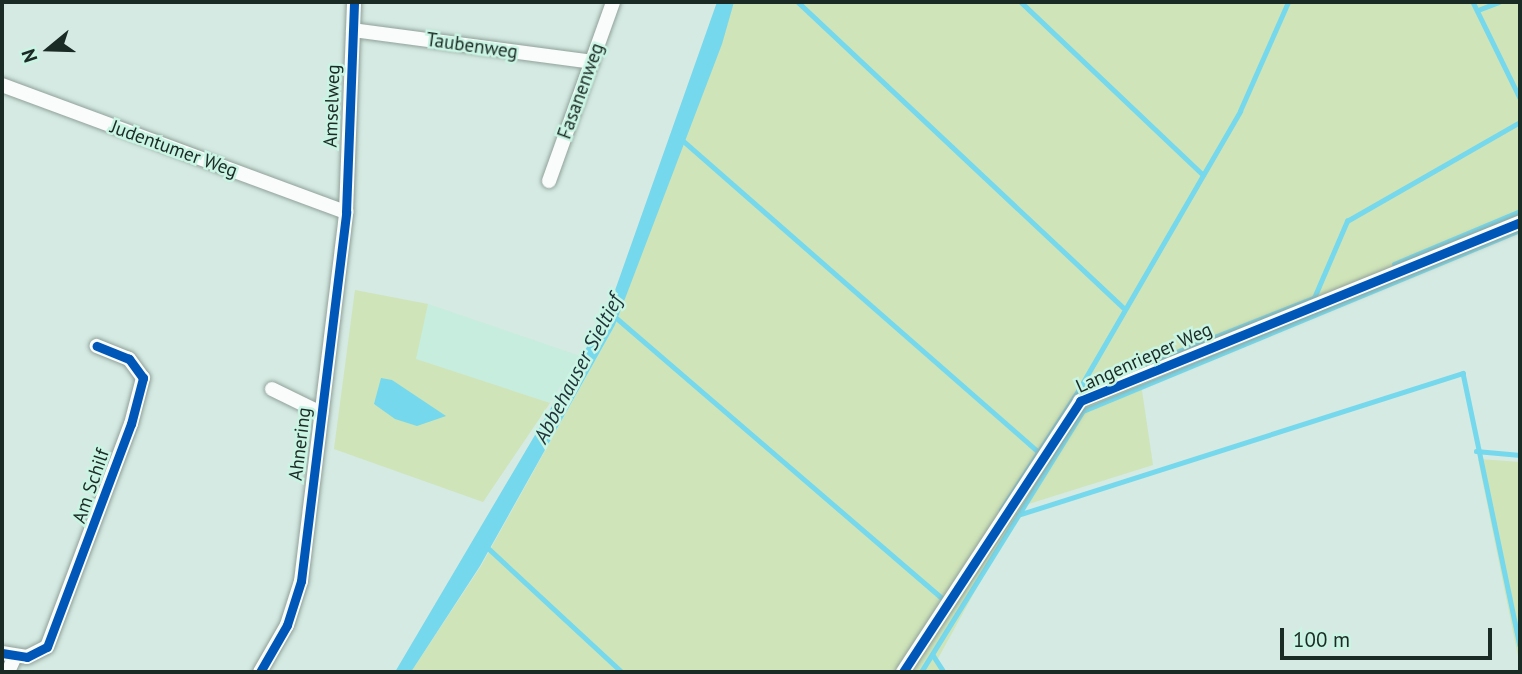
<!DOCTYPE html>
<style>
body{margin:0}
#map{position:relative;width:1522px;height:674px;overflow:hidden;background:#d4eae2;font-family:"PT Sans",sans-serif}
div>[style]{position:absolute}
.built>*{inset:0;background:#c7edde}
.green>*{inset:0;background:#cfe4b8}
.water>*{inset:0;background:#75d8ec}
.stream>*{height:4.5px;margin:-2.25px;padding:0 2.25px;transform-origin:2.25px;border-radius:2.25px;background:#75d8ec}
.roads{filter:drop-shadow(0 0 2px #90a19a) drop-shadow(0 0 2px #90a19a)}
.minor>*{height:14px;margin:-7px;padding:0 7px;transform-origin:7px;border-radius:7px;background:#f9fcfb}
.cycleway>*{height:9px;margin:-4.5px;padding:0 4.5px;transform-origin:4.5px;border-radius:4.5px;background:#0057b8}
span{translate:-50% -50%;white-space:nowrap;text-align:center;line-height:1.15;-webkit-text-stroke:5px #caf4e4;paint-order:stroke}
.street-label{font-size:19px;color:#1a2a24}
.water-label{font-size:21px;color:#1d3339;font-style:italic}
.frame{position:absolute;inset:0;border:4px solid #1a2a24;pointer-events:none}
.north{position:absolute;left:14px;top:14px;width:70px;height:70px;-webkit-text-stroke:5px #caf4e4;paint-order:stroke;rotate:251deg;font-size:19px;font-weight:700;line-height:28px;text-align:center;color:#1a2a24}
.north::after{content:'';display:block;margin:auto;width:24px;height:32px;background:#1a2a24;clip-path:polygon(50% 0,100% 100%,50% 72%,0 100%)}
.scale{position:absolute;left:1280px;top:628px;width:212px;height:32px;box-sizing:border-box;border:4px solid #1a2a24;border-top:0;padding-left:9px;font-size:21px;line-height:24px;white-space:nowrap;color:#1a2a24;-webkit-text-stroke:5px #caf4e4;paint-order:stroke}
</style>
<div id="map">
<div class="built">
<i style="clip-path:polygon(428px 304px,580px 356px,550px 403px,415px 359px)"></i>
</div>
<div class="green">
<i style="clip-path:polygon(734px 2px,1520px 2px,1520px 215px,1140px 377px,1153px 465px,1022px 506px,936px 662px,942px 672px,411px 672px,481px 566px,615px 325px)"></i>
<i style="clip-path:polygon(evenodd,355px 290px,428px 304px,416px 359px,550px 403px,483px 502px,334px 449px,355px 290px,392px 380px,404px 391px,418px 398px,374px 405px,392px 380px)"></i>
<i style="clip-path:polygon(1478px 459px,1520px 462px,1520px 666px)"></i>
</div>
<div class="water">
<i style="clip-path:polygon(717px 2px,734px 2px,722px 44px,615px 325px,480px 566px,411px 672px,395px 672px,607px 313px)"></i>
<i style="clip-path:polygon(381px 378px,392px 380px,446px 416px,417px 426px,395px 419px,374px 404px)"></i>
</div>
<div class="stream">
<i style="left:798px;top:2px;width:446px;rotate:43.2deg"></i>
<i style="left:1021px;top:2px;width:251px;rotate:43.5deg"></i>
<i style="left:1473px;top:2px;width:107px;rotate:63.9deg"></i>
<i style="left:1478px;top:10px;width:22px;rotate:-21deg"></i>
<i style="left:680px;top:138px;width:476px;rotate:41.2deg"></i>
<i style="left:1394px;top:264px;width:137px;rotate:-22.8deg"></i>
<i style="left:613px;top:315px;width:437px;rotate:40.7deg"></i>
<i style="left:1080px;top:390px;width:251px;rotate:-21.5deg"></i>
<i style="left:1314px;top:298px;width:84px;rotate:-66.8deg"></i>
<i style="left:1347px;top:221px;width:199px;rotate:-29.8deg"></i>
<i style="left:1476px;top:451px;width:44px;rotate:5.2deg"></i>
<i style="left:1001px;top:510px;width:142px;rotate:-57.1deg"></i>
<i style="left:1078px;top:391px;width:323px;rotate:-59.9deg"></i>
<i style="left:1240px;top:111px;width:119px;rotate:-66.2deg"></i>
<i style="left:1018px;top:515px;width:467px;rotate:-17.7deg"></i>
<i style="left:1463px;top:373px;width:278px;rotate:78.2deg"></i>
<i style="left:487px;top:547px;width:184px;rotate:42.8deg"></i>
<i style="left:933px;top:655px;width:20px;rotate:57deg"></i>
<i style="left:921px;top:672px;width:307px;rotate:-58.2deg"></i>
<i style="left:1083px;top:411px;width:473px;rotate:-22.5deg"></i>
</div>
<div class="roads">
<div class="minor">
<i style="left:353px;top:30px;width:241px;rotate:7.6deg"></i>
<i style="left:2px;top:85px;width:367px;rotate:20.3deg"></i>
<i style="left:549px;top:181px;width:190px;rotate:-70.3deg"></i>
<i style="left:272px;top:389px;width:55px;rotate:26.1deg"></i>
<i style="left:2px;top:653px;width:25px;rotate:9deg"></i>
<i style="left:27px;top:657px;width:22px;rotate:-27deg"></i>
<i style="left:47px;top:647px;width:238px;rotate:-69.4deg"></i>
<i style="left:131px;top:424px;width:48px;rotate:-75.4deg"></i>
<i style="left:143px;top:378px;width:24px;rotate:-126deg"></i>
<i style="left:129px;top:359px;width:35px;rotate:-158deg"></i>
<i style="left:8px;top:672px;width:17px;rotate:-66deg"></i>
<i style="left:260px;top:672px;width:54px;rotate:-60.1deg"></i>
<i style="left:287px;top:625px;width:46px;rotate:-72.3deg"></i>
<i style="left:301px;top:581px;width:372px;rotate:-83deg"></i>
<i style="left:346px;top:212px;width:210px;rotate:-87.8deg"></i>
<i style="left:903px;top:672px;width:324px;rotate:-56.8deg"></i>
<i style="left:1080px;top:401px;width:475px;rotate:-22.1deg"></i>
</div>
</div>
<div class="cycleway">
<i style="left:2px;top:653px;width:25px;rotate:9deg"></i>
<i style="left:27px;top:657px;width:22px;rotate:-27deg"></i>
<i style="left:47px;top:647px;width:238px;rotate:-69.4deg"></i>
<i style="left:131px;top:424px;width:48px;rotate:-75.4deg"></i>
<i style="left:143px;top:378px;width:24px;rotate:-126deg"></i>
<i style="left:129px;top:359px;width:35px;rotate:-158deg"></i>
<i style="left:260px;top:672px;width:54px;rotate:-60.1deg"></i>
<i style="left:287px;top:625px;width:46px;rotate:-72.3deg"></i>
<i style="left:301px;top:581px;width:372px;rotate:-83deg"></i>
<i style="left:346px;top:212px;width:210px;rotate:-87.8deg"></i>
<i style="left:903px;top:672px;width:324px;rotate:-56.8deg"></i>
<i style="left:1080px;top:401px;width:475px;rotate:-22.1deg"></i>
</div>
<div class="street-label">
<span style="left:472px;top:46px;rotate:8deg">Taubenweg</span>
<span style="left:581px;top:91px;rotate:-70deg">Fasanenweg</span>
<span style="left:332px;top:106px;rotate:-88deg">Amselweg</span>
<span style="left:174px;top:149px;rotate:20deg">Judentumer Weg</span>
<span style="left:1144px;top:358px;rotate:-24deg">Langenrieper Weg</span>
<span style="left:300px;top:444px;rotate:-83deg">Ahnering</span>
<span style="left:91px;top:486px;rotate:-71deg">Am Schilf</span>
</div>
<div class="water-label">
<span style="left:578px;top:369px;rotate:-62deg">Abbehauser Sieltief</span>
</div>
<div class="frame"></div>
<div class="north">N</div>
<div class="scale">100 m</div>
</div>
